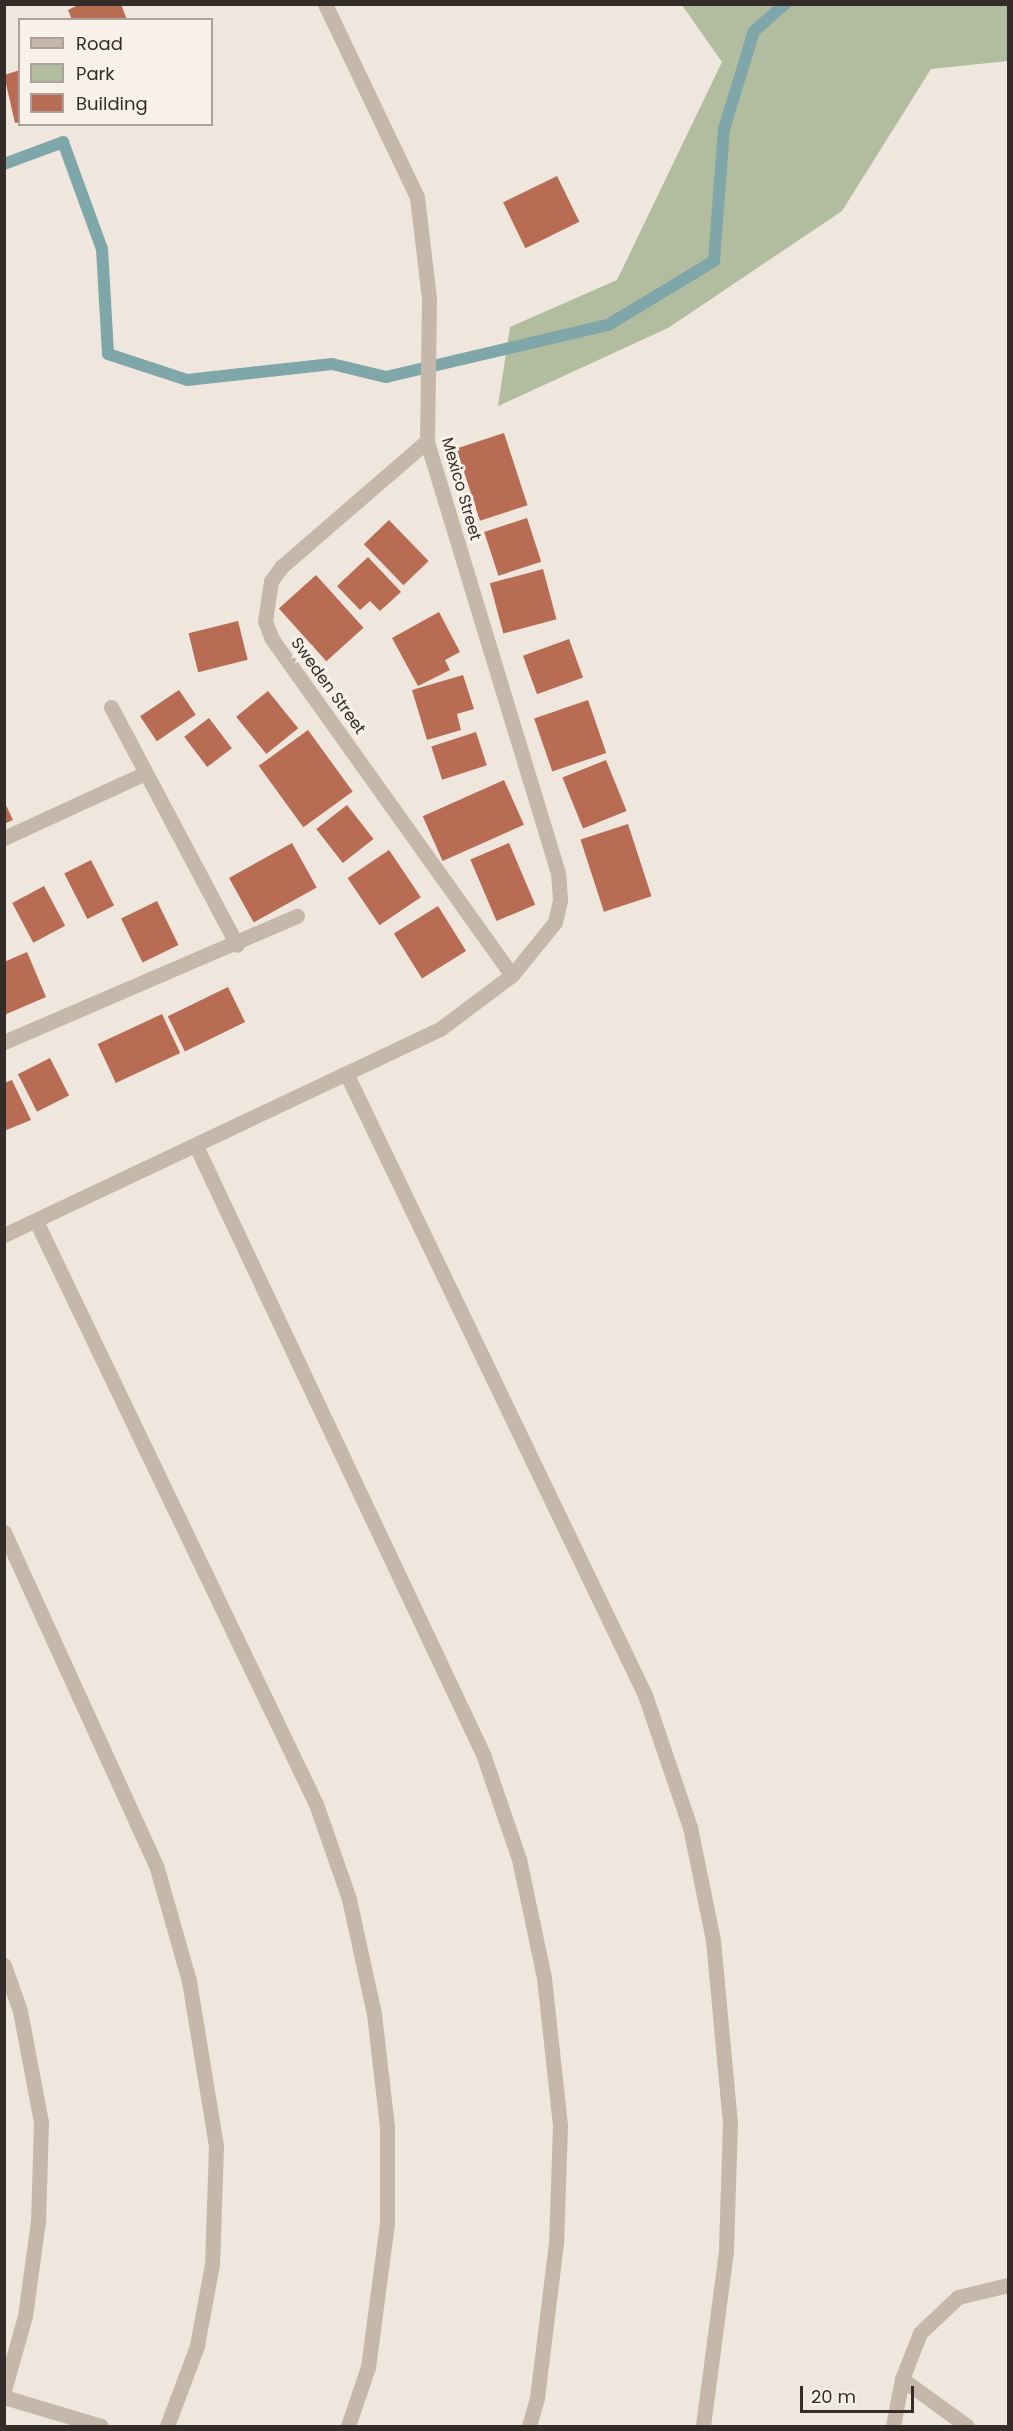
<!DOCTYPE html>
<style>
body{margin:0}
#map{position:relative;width:1013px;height:2431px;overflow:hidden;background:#efe6dd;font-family:Poppins,sans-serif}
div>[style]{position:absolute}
.green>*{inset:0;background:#b2bc9f}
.stream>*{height:12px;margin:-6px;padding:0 6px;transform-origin:6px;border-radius:6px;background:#7fa6a8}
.building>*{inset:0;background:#b76c53;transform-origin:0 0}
.street>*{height:15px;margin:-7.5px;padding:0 7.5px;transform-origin:7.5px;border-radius:7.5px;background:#c5b7aa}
span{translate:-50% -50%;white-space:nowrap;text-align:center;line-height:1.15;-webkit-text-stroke:6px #f7f1e9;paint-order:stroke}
.street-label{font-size:16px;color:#342c29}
.frame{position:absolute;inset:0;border:6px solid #342c29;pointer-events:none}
.legend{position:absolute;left:18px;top:18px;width:195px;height:108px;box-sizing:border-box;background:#f7f1e9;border:2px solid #a9a29c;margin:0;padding:8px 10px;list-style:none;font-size:18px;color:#342c29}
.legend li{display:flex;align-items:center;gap:12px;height:30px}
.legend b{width:30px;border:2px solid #a9a29c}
.scale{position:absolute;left:800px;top:2386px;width:114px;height:27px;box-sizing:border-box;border:3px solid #342c29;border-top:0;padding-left:8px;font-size:18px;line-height:21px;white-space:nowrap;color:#342c29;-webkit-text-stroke:4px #f7f1e9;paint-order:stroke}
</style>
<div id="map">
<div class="green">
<i style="clip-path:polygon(682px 5px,1008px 5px,1008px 61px,931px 69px,842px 211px,668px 328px,498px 406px,510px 327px,617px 280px,722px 62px)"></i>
</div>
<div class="stream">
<i style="left:4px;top:164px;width:63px;rotate:-20.4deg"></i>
<i style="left:63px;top:142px;width:114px;rotate:70deg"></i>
<i style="left:102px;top:249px;width:105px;rotate:86.7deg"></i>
<i style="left:108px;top:354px;width:83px;rotate:18.2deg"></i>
<i style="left:187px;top:380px;width:146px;rotate:-6.3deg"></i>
<i style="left:332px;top:364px;width:56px;rotate:13.5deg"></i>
<i style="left:386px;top:377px;width:228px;rotate:-13.2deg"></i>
<i style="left:608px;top:325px;width:124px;rotate:-31.1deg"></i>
<i style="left:714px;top:261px;width:132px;rotate:-85.7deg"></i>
<i style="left:724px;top:129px;width:102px;rotate:-73deg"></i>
<i style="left:754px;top:31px;width:41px;rotate:-41.1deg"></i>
</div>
<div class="building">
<i style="clip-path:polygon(80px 4px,121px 4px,127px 20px,72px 20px,68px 10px)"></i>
<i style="clip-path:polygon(20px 70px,20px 122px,15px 123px,4px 75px)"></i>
<i style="left:557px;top:176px;width:51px;height:60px;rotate:64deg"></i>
<i style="left:504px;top:433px;width:76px;height:50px;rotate:72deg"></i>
<i style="left:527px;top:518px;width:46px;height:45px;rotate:72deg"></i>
<i style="left:389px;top:520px;width:57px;height:35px;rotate:46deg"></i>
<i style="clip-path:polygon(368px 557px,401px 592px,380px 611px,370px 601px,360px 610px,337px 586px)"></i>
<i style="left:543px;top:569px;width:52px;height:55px;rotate:75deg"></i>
<i style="left:316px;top:575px;width:71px;height:50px;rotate:48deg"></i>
<i style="clip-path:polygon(439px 612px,460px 652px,445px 660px,450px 670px,418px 686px,392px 638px)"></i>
<i style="left:238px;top:621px;width:40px;height:51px;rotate:76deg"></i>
<i style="left:569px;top:639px;width:41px;height:49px;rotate:70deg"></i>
<i style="clip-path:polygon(463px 675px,474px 709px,457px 714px,461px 730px,427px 740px,412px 690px)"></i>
<i style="left:179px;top:690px;width:30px;height:47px;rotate:56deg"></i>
<i style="left:268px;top:691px;width:48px;height:41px;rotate:51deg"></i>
<i style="left:588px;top:700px;width:56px;height:57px;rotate:71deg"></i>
<i style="left:209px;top:718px;width:38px;height:31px;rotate:53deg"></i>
<i style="left:308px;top:730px;width:76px;height:61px;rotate:54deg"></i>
<i style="left:476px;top:732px;width:35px;height:47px;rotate:72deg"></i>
<i style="left:606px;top:760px;width:55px;height:47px;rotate:68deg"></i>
<i style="left:504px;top:780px;width:49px;height:89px;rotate:66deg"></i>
<i style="clip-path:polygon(4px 801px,13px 820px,4px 824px)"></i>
<i style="left:347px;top:805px;width:43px;height:39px;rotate:52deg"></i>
<i style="left:628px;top:824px;width:76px;height:50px;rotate:72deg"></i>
<i style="left:292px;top:843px;width:51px;height:72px;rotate:61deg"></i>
<i style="left:509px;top:843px;width:67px;height:42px;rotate:67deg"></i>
<i style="left:389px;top:850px;width:57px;height:50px;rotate:56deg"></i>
<i style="left:91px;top:860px;width:51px;height:30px;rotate:63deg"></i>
<i style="left:44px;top:886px;width:45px;height:36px;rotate:62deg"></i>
<i style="left:157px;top:901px;width:49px;height:40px;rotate:64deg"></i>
<i style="left:438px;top:906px;width:53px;height:52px;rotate:58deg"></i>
<i style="clip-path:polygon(27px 952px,46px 997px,4px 1015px,4px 962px)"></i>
<i style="left:228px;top:987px;width:39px;height:67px;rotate:64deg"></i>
<i style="left:162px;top:1014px;width:43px;height:71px;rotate:65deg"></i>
<i style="left:50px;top:1058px;width:42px;height:36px;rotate:63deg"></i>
<i style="clip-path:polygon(12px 1080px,31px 1120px,4px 1131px,4px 1083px)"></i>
</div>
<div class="street">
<i style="left:427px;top:441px;width:191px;rotate:139.2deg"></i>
<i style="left:282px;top:566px;width:19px;rotate:126deg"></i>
<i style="left:271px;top:581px;width:40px;rotate:98.5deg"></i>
<i style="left:265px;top:621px;width:19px;rotate:69deg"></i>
<i style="left:272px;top:639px;width:413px;rotate:54.5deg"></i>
<i style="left:111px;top:707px;width:269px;rotate:62.1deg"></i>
<i style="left:4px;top:838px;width:155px;rotate:-24.7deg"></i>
<i style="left:4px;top:1042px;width:319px;rotate:-23.3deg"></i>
<i style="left:347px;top:1075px;width:688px;rotate:64.33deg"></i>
<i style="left:645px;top:1695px;width:139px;rotate:71.2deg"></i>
<i style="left:690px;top:1827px;width:115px;rotate:78.5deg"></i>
<i style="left:713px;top:1940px;width:183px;rotate:84.7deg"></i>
<i style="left:730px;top:2122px;width:129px;rotate:91.8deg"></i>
<i style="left:726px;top:2251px;width:177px;rotate:97.5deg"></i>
<i style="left:196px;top:1146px;width:672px;rotate:64.73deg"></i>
<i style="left:483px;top:1754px;width:111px;rotate:71.1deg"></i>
<i style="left:519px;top:1859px;width:122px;rotate:78.1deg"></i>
<i style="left:544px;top:1978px;width:148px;rotate:83.8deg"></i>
<i style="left:560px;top:2125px;width:118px;rotate:91.9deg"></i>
<i style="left:556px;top:2243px;width:156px;rotate:97deg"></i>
<i style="left:537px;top:2398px;width:29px;rotate:106deg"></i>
<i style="left:36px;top:1221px;width:647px;rotate:64.35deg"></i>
<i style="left:316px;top:1804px;width:101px;rotate:70.8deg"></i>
<i style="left:349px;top:1899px;width:118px;rotate:77.7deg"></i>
<i style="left:374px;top:2014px;width:113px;rotate:83.4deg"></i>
<i style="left:387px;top:2126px;width:97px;rotate:90deg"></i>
<i style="left:387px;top:2223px;width:145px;rotate:97.5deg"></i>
<i style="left:368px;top:2367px;width:62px;rotate:108.7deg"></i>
<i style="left:4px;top:1235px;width:482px;rotate:-25.3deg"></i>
<i style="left:440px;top:1029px;width:90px;rotate:-36.9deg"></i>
<i style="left:512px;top:975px;width:68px;rotate:-50.9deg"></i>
<i style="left:555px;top:922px;width:23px;rotate:-77deg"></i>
<i style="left:560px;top:900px;width:27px;rotate:-94deg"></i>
<i style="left:558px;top:873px;width:451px;rotate:-106.9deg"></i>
<i style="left:427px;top:441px;width:143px;rotate:-89.2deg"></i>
<i style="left:429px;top:298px;width:102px;rotate:-96.8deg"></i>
<i style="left:417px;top:197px;width:214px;rotate:-115.5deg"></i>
<i style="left:4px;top:1532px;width:366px;rotate:65.5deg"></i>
<i style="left:156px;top:1865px;width:121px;rotate:74.1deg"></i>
<i style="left:189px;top:1981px;width:167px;rotate:80.7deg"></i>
<i style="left:216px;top:2146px;width:118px;rotate:91.9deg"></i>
<i style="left:212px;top:2264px;width:83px;rotate:100.4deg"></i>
<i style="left:197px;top:2346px;width:85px;rotate:110.6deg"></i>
<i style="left:4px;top:1965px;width:49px;rotate:70.8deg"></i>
<i style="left:20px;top:2011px;width:113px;rotate:79.3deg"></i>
<i style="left:41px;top:2122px;width:99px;rotate:91.7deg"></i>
<i style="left:38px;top:2221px;width:96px;rotate:97.8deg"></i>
<i style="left:25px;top:2316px;width:77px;rotate:105.8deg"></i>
<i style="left:902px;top:2379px;width:80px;rotate:35.9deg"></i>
<i style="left:4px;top:2397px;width:101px;rotate:16.6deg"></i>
<i style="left:893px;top:2426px;width:48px;rotate:-79.2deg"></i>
<i style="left:902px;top:2379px;width:49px;rotate:-68.6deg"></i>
<i style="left:920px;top:2333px;width:52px;rotate:-43.5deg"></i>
<i style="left:958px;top:2297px;width:51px;rotate:-13.5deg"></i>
</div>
<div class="street-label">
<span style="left:461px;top:489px;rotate:74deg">Mexico Street</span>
<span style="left:328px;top:686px;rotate:54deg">Sweden Street</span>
</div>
<div class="frame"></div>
<ul class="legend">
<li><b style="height:8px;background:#c5b7aa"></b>Road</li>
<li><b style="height:16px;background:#b2bc9f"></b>Park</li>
<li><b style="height:16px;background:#b76c53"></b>Building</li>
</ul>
<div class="scale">20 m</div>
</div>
